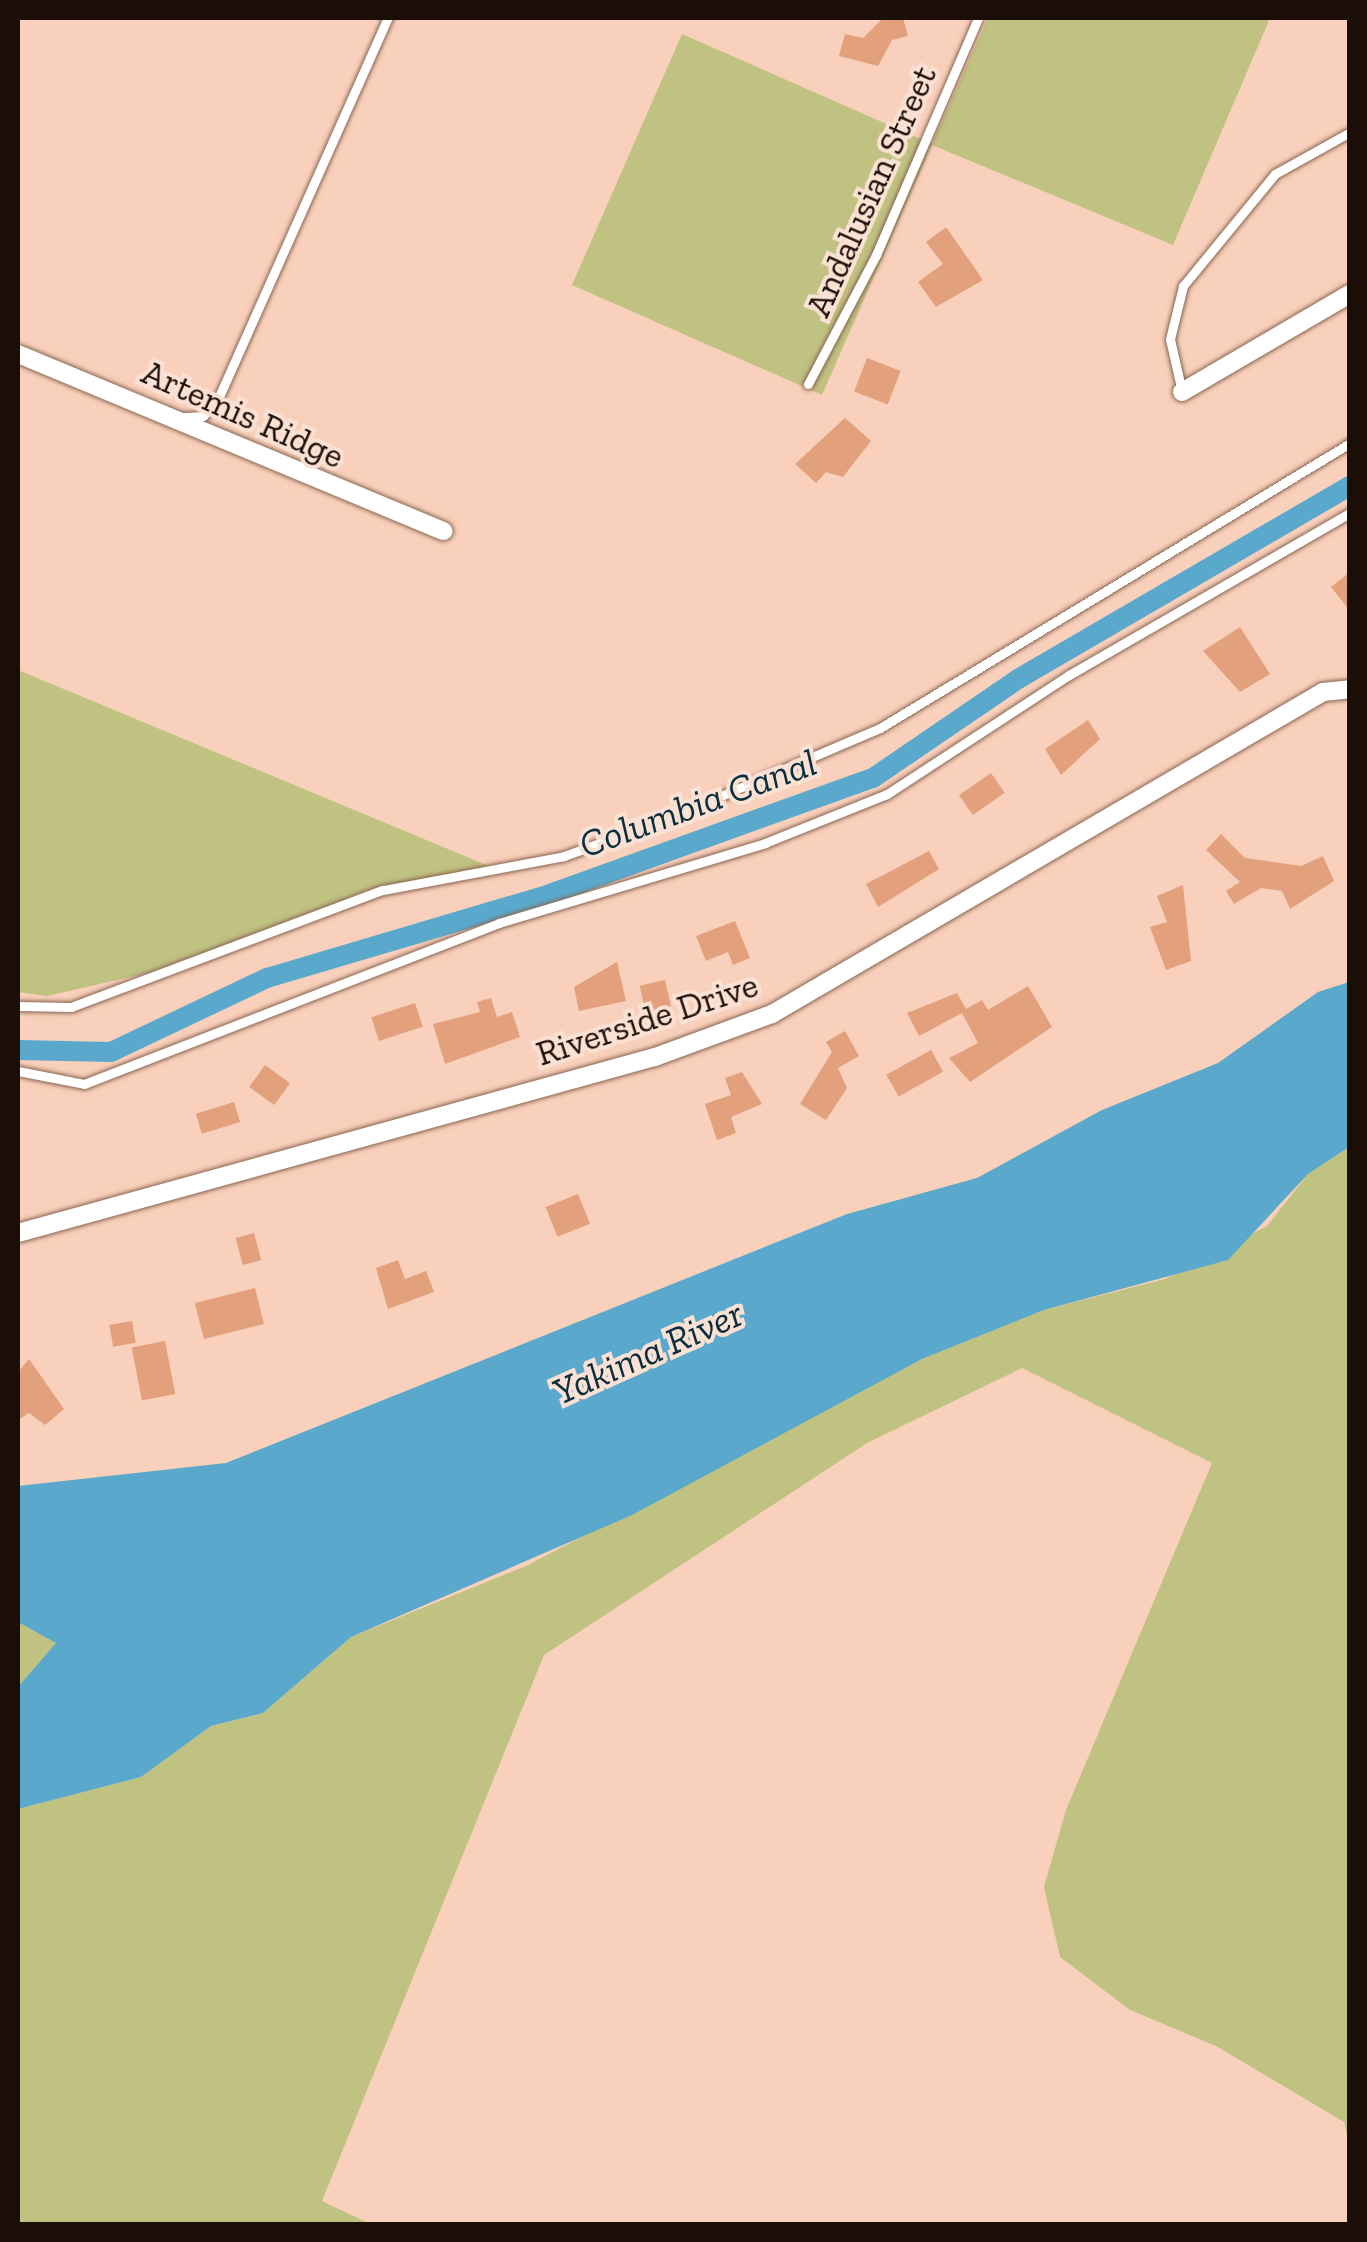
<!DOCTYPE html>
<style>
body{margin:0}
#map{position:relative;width:1367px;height:2242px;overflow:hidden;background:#f9d0bb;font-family:"Zilla Slab",serif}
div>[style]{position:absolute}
.green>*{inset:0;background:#c0c281}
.water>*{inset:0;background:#5aa9cd}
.canal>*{height:20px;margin:-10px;padding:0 10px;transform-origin:10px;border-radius:10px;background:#5aa9cd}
.building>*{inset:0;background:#e3a07c;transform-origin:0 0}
.roads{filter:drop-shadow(0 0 2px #896551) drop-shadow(0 0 2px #896551)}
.service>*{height:9px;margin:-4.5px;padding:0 4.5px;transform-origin:4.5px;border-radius:4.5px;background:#fff}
.minor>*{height:18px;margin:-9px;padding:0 9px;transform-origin:9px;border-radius:9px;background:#fff}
span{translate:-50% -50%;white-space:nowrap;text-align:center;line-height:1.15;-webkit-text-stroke:8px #fbe1d4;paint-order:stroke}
.street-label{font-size:35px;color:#1b0e07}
.water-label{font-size:38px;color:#082e3d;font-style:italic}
.frame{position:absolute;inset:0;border:20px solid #1b0e07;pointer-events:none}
</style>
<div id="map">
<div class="green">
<i style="clip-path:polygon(988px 18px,1270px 18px,1173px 245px,932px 145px,822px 395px,572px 285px,682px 34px,932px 144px)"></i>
<i style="clip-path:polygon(18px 670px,496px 869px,418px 884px,161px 970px,47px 996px,18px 992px)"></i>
<i style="clip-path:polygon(1349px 1147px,1349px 2144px,1344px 2122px,1216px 2046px,1130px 2010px,1060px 1957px,1044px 1887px,1066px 1810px,1212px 1463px,1022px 1368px,867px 1443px,544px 1655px,322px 2201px,370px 2224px,18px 2224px,18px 1809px,141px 1777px,211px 1726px,263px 1713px,351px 1637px,526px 1566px,922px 1359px,1044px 1310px,1165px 1279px,1267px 1226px,1308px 1174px)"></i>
<i style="clip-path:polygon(18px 1622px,57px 1643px,18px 1687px)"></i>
</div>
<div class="water">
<i style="clip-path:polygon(1349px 982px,1349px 1147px,1308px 1174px,1228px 1260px,1044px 1310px,922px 1359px,632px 1515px,351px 1637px,263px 1713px,211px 1726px,141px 1777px,18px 1809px,18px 1687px,56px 1643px,18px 1622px,18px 1486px,226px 1463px,847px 1214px,977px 1178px,1102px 1110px,1218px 1063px,1318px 992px)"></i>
</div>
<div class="canal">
<i style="left:18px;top:1050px;width:93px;rotate:1.2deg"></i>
<i style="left:111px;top:1052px;width:173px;rotate:-25.4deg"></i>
<i style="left:267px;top:978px;width:295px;rotate:-16.5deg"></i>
<i style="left:550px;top:894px;width:343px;rotate:-19.8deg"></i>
<i style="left:873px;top:778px;width:176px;rotate:-34.3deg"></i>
<i style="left:1018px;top:679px;width:384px;rotate:-30.2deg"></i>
</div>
<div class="building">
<i style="clip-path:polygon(903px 18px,908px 36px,892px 40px,878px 66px,839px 56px,845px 34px,863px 38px,881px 20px)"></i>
<i style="clip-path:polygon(946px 227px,983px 280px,936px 307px,918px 282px,943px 264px,926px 242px)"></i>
<i style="left:867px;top:358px;width:36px;height:36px;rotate:21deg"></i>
<i style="clip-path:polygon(845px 418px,871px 441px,843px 477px,826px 472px,816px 483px,795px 464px)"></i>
<i style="clip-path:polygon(1350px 572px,1350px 611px,1331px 587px)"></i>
<i style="clip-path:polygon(1240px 627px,1270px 674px,1240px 692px,1203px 651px)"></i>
<i style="clip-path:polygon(1088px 720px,1100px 739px,1061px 775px,1045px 749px)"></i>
<i style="left:991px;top:773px;width:24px;height:39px;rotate:55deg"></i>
<i style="clip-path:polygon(1221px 834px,1245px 858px,1301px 866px,1323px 856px,1334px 881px,1290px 909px,1282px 891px,1261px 888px,1234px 904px,1226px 891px,1240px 882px,1206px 850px)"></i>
<i style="clip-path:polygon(929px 851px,939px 869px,878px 907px,866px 884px)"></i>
<i style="clip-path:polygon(1183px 885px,1191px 961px,1166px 970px,1150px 927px,1167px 922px,1157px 896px)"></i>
<i style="clip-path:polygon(735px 921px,750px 958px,733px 965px,728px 952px,706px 961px,696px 936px)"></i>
<i style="clip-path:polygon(617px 962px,626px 1001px,579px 1011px,574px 987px)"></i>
<i style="left:665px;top:980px;width:27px;height:26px;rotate:77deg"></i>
<i style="clip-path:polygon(1028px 986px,1052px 1027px,970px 1082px,949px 1058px,978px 1043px,962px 1013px,919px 1036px,907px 1013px,957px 993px,966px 1009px,982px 1000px,988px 1010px)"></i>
<i style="clip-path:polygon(491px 998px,497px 1017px,512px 1012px,520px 1037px,445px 1064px,433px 1024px,480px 1012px,477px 1002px)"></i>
<i style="left:415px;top:1003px;width:25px;height:46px;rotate:72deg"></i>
<i style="clip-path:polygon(845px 1031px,859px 1056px,838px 1068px,847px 1088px,826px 1120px,800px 1104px,832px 1052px,826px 1042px)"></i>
<i style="left:931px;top:1050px;width:25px;height:51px;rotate:61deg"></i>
<i style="left:265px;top:1065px;width:31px;height:27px;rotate:36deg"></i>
<i style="clip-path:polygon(742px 1072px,762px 1104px,731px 1117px,736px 1133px,717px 1140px,705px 1104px,731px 1095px,725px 1078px)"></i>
<i style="left:234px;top:1102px;width:21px;height:40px;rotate:73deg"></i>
<i style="left:578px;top:1194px;width:32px;height:35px;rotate:68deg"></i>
<i style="left:254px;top:1233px;width:28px;height:19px;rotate:75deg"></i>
<i style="clip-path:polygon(398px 1260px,405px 1279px,426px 1271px,434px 1292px,388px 1309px,376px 1268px)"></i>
<i style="left:255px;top:1288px;width:37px;height:62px;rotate:76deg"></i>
<i style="left:132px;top:1321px;width:22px;height:23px;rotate:80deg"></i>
<i style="left:165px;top:1341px;width:54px;height:34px;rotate:79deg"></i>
<i style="clip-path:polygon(29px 1359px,64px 1409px,45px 1425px,29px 1413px,18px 1420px,18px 1372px)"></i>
</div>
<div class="roads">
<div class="service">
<i style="left:808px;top:384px;width:146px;rotate:-62.2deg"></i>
<i style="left:876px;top:255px;width:258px;rotate:-66.7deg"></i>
<i style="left:1182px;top:392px;width:54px;rotate:-102.8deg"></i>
<i style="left:1170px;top:339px;width:55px;rotate:-76.2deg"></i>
<i style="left:1183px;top:286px;width:145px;rotate:-50.6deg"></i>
<i style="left:1275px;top:174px;width:86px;rotate:-29.2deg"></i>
<i style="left:185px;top:417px;width:18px;rotate:-3deg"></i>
<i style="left:203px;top:416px;width:23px;rotate:-49deg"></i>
<i style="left:218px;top:399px;width:417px;rotate:-66deg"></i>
<i style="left:18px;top:1006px;width:53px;rotate:1.1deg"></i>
<i style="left:71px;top:1007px;width:333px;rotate:-20.6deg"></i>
<i style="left:383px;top:890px;width:184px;rotate:-10.6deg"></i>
<i style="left:564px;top:856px;width:112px;rotate:-19.9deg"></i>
<i style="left:669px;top:818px;width:229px;rotate:-23.1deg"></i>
<i style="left:880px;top:728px;width:550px;rotate:-31.23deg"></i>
<i style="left:18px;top:1071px;width:67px;rotate:11.1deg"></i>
<i style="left:84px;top:1084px;width:445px;rotate:-21.2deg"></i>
<i style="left:499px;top:923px;width:278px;rotate:-16.7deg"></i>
<i style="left:765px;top:843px;width:131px;rotate:-21.9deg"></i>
<i style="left:887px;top:794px;width:217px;rotate:-33.2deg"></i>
<i style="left:1069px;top:675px;width:324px;rotate:-30deg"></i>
</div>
<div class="minor">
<i style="left:18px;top:354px;width:461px;rotate:22.6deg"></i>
<i style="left:1182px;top:392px;width:194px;rotate:-30.3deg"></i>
<i style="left:18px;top:1233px;width:661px;rotate:-15.45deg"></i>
<i style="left:655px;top:1057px;width:125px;rotate:-20.2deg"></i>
<i style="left:772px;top:1014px;width:638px;rotate:-30.3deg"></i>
<i style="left:1323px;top:692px;width:27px;rotate:-6deg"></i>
</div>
</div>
<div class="street-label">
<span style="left:871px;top:191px;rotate:-66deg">Andalusian Street</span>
<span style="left:243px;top:414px;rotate:24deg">Artemis Ridge</span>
<span style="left:647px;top:1019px;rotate:-18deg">Riverside Drive</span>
</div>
<div class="water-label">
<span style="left:698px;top:804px;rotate:-20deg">Columbia Canal</span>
<span style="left:648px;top:1353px;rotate:-24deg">Yakima River</span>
</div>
<div class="frame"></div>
</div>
